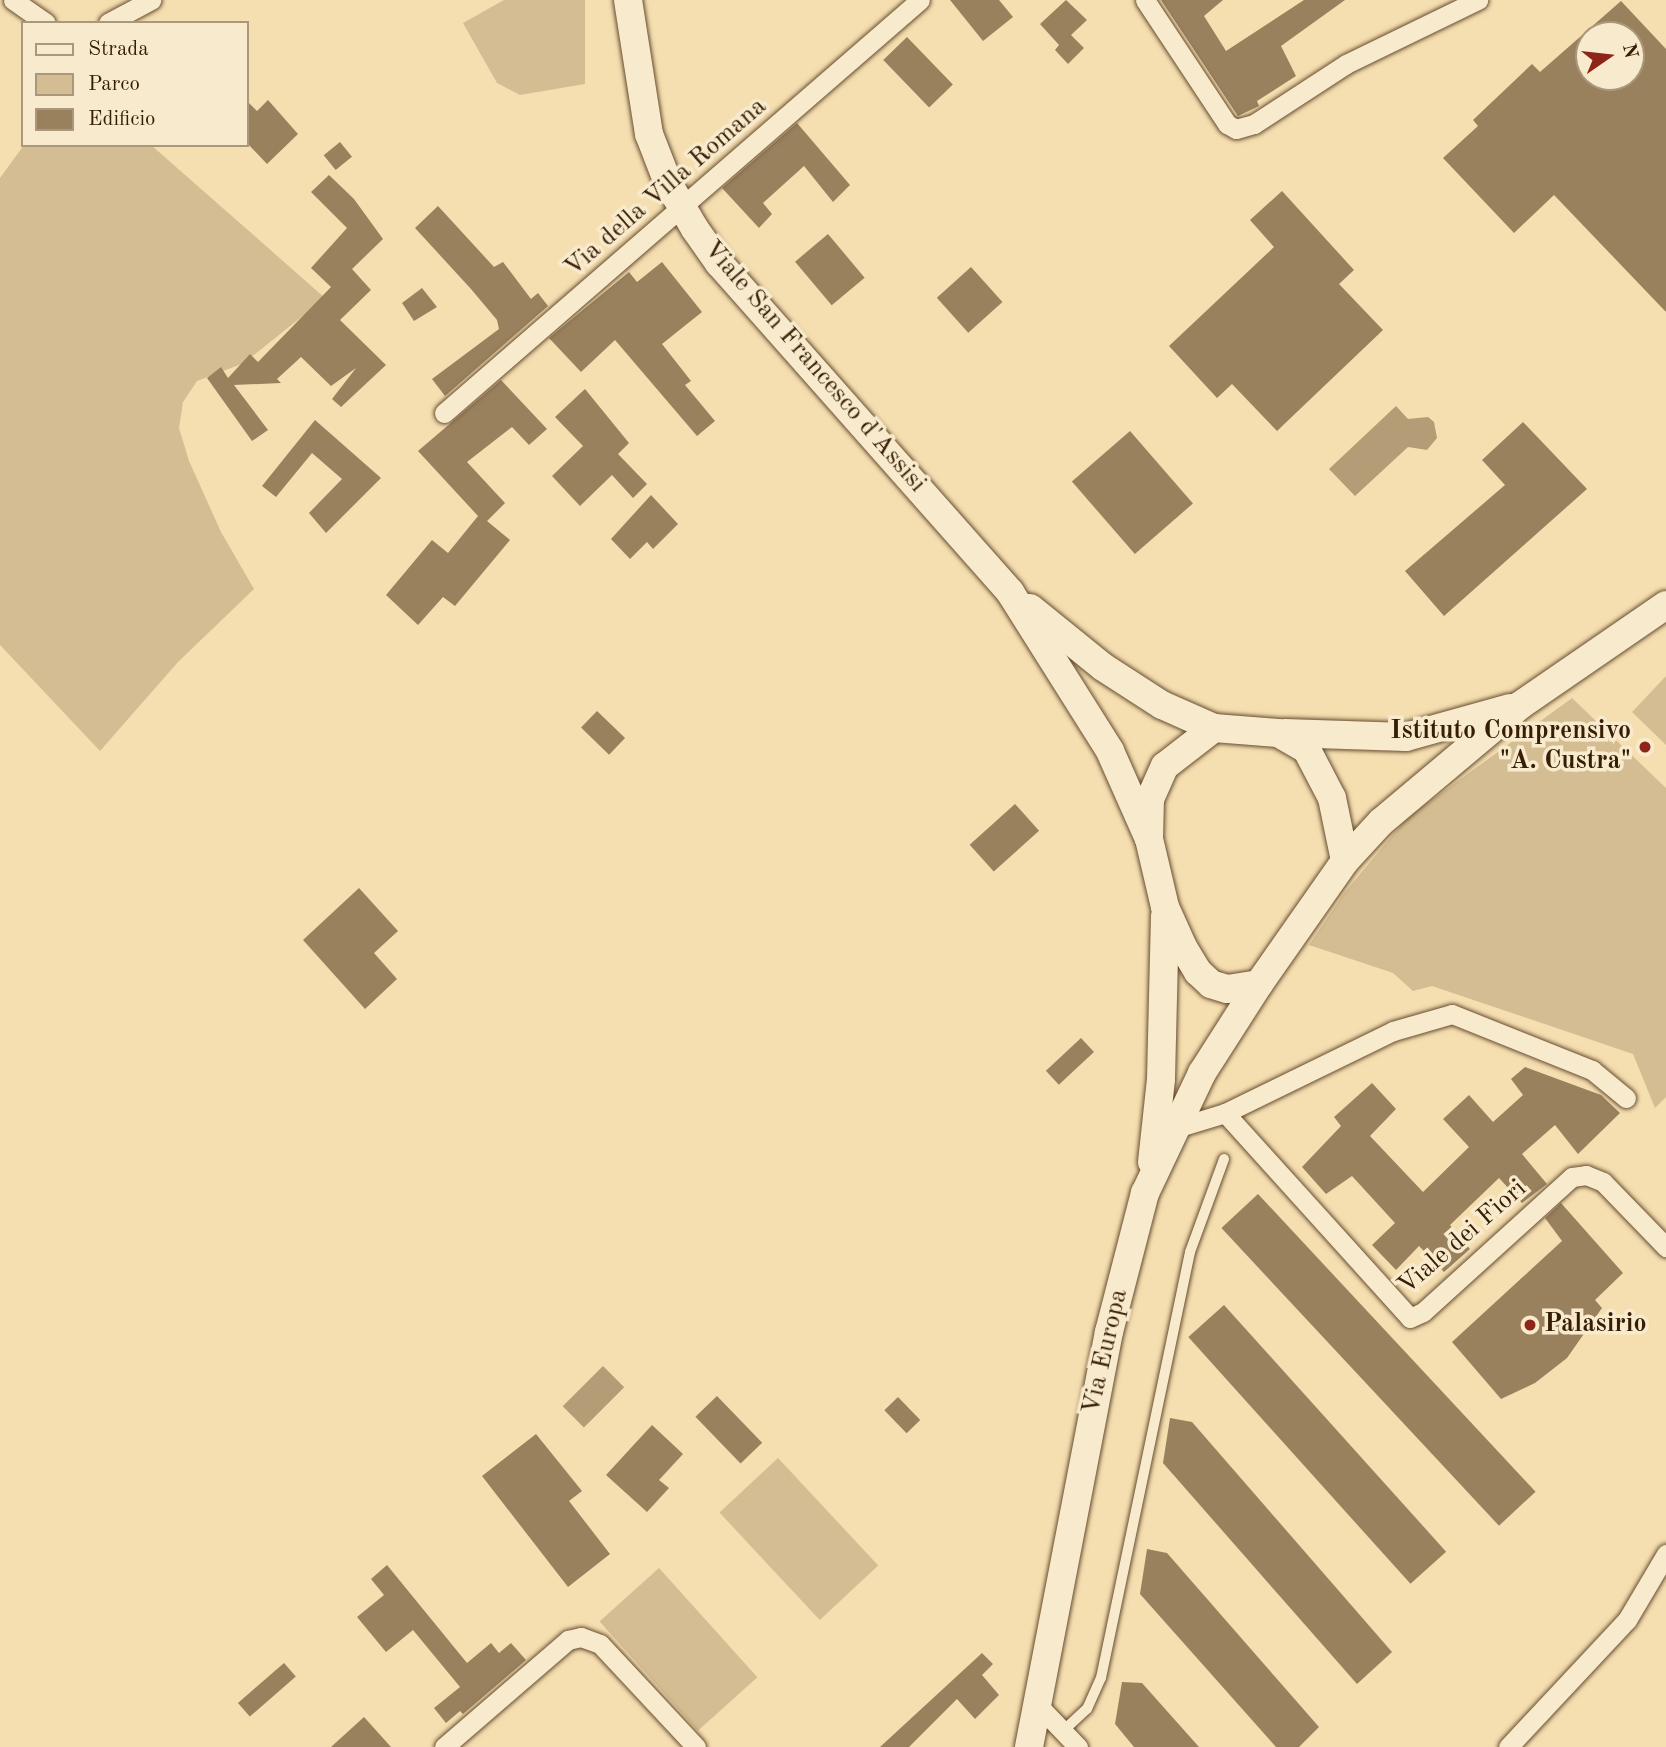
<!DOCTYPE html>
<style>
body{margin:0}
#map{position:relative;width:1666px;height:1747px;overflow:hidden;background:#f5deb0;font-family:"Old Standard TT",serif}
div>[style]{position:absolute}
.green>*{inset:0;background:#d5bd93;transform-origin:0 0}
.water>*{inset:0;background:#b49c76;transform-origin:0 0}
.building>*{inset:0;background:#99815e;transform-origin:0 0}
.roads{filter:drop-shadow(0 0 2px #664d30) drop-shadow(0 0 2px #664d30)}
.lane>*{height:10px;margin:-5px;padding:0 5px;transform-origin:5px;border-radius:5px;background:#f8eacc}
.street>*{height:19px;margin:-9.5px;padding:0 9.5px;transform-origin:9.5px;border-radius:9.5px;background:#f8eacc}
.secondary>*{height:28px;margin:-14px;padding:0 14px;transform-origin:14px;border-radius:14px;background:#f8eacc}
.dots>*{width:19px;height:19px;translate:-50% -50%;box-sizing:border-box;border:4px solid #f8eacc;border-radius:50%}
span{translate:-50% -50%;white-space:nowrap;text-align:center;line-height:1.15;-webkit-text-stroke:7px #f8eacc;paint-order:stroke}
.street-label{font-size:26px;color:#361d05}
.poi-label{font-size:26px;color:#361d05;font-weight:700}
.right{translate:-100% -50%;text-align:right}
.left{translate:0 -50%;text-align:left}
.legend{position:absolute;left:21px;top:21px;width:228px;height:126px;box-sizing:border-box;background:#f8eacc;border:2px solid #aa987c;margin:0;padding:9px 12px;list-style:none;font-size:21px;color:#361d05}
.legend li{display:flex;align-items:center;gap:14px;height:35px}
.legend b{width:35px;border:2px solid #aa987c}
.north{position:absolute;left:1575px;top:21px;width:70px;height:70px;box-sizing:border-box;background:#f8eacc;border:2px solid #aa987c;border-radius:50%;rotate:76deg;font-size:19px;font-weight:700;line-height:28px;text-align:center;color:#361d05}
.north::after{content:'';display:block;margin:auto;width:24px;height:32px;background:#8f2418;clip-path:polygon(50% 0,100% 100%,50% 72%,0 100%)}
</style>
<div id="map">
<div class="green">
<i style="clip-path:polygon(504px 0,585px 0,585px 84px,520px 95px,497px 83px,463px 23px)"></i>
<i style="clip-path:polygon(24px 145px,151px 145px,325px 298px,244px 363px,197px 381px,183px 402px,179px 428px,189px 461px,221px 532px,254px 589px,178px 662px,100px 751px,0 645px,0 178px)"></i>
<i style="clip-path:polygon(1666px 676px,1666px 745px,1632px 712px)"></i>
<i style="clip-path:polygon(1572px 698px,1666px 788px,1666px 1097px,1655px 1108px,1633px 1054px,1432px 986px,1413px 991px,1393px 973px,1309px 945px,1345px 892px,1407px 818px)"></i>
<i style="left:778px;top:1458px;width:147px;height:80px;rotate:47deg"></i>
<i style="left:659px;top:1568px;width:147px;height:80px;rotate:48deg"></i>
</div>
<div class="water">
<i style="clip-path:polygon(1396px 406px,1408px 419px,1428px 417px,1434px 422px,1437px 438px,1427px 450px,1408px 447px,1355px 496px,1329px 469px)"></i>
<i style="left:603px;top:1366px;width:30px;height:57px;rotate:45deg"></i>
</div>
<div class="building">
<i style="clip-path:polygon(950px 0,999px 0,1013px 17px,983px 41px)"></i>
<i style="clip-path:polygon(1066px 0,1087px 20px,1071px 35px,1084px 48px,1068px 64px,1055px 50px,1059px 45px,1040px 24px)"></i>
<i style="clip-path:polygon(1161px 0,1223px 0,1204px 16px,1226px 51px,1304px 0,1345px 0,1281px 46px,1296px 76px,1257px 101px,1259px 106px,1238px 116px)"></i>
<i style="clip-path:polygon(evenodd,1621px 1px,1666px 49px,1666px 312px,1554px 195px,1514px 233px,1443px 158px,1478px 126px,1473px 120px,1532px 64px,1540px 72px,1621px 1px,1589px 35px,1631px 35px,1631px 77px,1589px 77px,1589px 35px)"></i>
<i style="left:907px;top:37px;width:66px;height:33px;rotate:46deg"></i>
<i style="clip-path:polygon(268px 100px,298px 134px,267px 164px,247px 143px,247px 101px,257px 111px)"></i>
<i style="clip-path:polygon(797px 123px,850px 185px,833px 202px,804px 166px,763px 203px,772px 214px,759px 228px,722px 188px)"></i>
<i style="left:340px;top:142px;width:19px;height:21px;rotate:51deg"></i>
<i style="clip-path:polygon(329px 175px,354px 199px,383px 239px,352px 269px,371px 290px,340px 320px,386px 365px,341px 407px,332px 399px,356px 368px,331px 386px,301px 357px,277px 379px,281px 383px,234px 385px,268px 430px,252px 441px,207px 378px,221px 367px,228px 378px,250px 354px,258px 362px,331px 287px,311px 268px,347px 228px,311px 192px)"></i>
<i style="clip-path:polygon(1282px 191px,1354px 270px,1339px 284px,1383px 330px,1277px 431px,1232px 384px,1217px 398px,1169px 346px,1274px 247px,1250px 220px)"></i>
<i style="clip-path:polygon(438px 206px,494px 267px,503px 262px,531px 299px,538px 293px,548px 306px,445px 396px,432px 379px,499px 329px,497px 320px,471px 289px,415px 228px)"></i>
<i style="left:828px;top:234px;width:57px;height:43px;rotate:50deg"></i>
<i style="clip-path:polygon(662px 262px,702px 312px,662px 344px,691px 381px,685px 385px,715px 421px,697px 436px,615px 340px,581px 372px,549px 338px,629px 272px,637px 282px)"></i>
<i style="left:971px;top:267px;width:47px;height:46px;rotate:48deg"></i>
<i style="clip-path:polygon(422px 288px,437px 307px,414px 321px,402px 303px)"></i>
<i style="clip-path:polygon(501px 380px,547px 429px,529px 445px,512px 427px,467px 462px,505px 503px,487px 521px,510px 540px,455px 606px,443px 597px,418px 625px,386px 595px,432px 540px,448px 553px,478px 516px,418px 451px)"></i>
<i style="clip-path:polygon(585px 389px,629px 443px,618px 454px,647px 484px,633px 498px,612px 475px,580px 506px,552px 476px,583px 446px,555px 417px)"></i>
<i style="clip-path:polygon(315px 420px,381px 478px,326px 533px,309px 513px,342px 479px,312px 453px,276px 497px,262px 486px)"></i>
<i style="clip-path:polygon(1523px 422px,1587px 489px,1444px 616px,1405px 571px,1505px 485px,1482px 460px)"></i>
<i style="left:1130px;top:431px;width:96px;height:77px;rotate:49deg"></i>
<i style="clip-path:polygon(651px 495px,678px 524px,653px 549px,647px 542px,630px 559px,611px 539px)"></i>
<i style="left:597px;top:711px;width:39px;height:23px;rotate:44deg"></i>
<i style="left:1015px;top:804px;width:36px;height:61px;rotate:48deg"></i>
<i style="clip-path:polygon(359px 888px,398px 931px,374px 953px,397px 979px,365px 1009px,303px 940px)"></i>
<i style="left:1081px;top:1038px;width:19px;height:48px;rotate:47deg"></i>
<i style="clip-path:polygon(1525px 1067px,1601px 1095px,1620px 1113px,1578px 1154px,1555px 1125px,1522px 1154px,1547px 1184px,1522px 1203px,1499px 1178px,1450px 1225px,1470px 1249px,1444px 1272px,1419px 1246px,1396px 1270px,1372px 1245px,1395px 1223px,1352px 1176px,1326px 1194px,1302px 1167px,1341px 1126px,1334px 1117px,1372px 1083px,1396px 1109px,1370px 1136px,1423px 1192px,1469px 1147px,1443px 1119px,1469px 1095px,1493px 1122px,1523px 1095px,1511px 1079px)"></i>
<i style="left:1258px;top:1194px;width:407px;height:50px;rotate:47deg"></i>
<i style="clip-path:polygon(1561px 1203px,1623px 1273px,1595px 1300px,1602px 1308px,1567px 1358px,1535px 1383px,1501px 1399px,1452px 1342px,1562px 1241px,1545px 1218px)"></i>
<i style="left:1224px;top:1305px;width:332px;height:48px;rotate:48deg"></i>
<i style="left:717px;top:1396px;width:65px;height:30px;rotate:46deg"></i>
<i style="left:898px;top:1397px;width:32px;height:19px;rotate:46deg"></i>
<i style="clip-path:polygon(1170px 1418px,1192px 1422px,1392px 1652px,1357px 1684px,1163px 1463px)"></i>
<i style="clip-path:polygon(652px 1425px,683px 1454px,659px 1480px,669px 1488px,647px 1512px,606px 1475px)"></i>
<i style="clip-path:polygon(536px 1434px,582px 1491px,569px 1501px,610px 1554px,568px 1587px,482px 1476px)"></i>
<i style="clip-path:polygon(1147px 1549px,1167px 1553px,1319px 1727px,1299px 1747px,1276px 1747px,1140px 1594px)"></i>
<i style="clip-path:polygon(387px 1565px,467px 1663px,491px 1643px,499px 1653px,511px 1643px,526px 1660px,463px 1714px,460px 1711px,446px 1723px,434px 1708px,460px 1687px,413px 1630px,386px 1652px,357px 1617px,384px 1595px,371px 1579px)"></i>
<i style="clip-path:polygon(982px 1653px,993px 1664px,982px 1675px,999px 1695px,975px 1719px,957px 1699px,909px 1747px,880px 1747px)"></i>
<i style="left:284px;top:1663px;width:18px;height:61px;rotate:49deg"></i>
<i style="clip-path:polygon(1122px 1682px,1142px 1683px,1199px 1747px,1134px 1747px,1115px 1724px)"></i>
<i style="clip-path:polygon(364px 1717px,391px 1747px,331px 1747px)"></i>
</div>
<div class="roads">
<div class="lane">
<i style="left:1063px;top:1731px;width:33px;rotate:-43deg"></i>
<i style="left:1087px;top:1709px;width:34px;rotate:-66deg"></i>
<i style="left:1101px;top:1678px;width:435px;rotate:-78.2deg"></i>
<i style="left:1190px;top:1252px;width:99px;rotate:-69.9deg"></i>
</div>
<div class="street">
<i style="left:13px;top:0;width:40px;rotate:34.9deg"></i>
<i style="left:1145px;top:0;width:149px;rotate:56.5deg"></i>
<i style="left:1227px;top:124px;width:10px;rotate:29deg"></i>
<i style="left:1236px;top:129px;width:19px;rotate:-16deg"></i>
<i style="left:1254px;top:124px;width:110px;rotate:-33.1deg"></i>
<i style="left:1346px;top:64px;width:147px;rotate:-25.9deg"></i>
<i style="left:108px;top:23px;width:49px;rotate:-28.1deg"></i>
<i style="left:444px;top:413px;width:630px;rotate:-40.95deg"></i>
<i style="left:1225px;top:1113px;width:276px;rotate:47.9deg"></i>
<i style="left:1410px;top:1318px;width:14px;rotate:-25deg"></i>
<i style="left:1423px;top:1312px;width:201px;rotate:-42.2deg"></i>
<i style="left:1572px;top:1177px;width:14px;rotate:-8deg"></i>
<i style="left:1586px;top:1175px;width:18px;rotate:22deg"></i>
<i style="left:1603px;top:1182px;width:91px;rotate:45.9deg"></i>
<i style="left:1176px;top:1128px;width:51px;rotate:-17deg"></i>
<i style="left:1225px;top:1113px;width:187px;rotate:-26deg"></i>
<i style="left:1393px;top:1031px;width:61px;rotate:-16.1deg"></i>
<i style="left:1452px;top:1014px;width:151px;rotate:21.8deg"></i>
<i style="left:1592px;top:1070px;width:44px;rotate:39.5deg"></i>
<i style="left:1034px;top:1701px;width:64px;rotate:46.3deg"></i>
<i style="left:444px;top:1747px;width:164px;rotate:-40.8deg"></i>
<i style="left:568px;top:1640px;width:13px;rotate:-13deg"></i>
<i style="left:581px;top:1637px;width:20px;rotate:20deg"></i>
<i style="left:600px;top:1644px;width:141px;rotate:47deg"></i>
<i style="left:1508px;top:1747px;width:174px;rotate:-46.9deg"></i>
<i style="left:1627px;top:1620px;width:77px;rotate:-59.4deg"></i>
</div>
<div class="secondary">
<i style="left:628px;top:0;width:136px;rotate:81.1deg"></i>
<i style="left:649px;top:134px;width:53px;rotate:68.8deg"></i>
<i style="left:668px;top:183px;width:53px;rotate:59.6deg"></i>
<i style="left:695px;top:229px;width:42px;rotate:54.8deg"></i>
<i style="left:719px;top:263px;width:439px;rotate:48.5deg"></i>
<i style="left:1010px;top:592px;width:188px;rotate:57.8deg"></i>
<i style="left:1110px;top:751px;width:96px;rotate:66.1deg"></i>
<i style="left:1030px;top:608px;width:94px;rotate:38.9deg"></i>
<i style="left:1103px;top:667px;width:70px;rotate:32.8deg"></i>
<i style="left:1162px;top:705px;width:57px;rotate:23.9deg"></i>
<i style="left:1214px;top:728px;width:64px;rotate:4.5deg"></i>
<i style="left:1278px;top:733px;width:34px;rotate:30deg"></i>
<i style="left:1307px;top:750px;width:54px;rotate:62.5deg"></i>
<i style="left:1332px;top:798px;width:64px;rotate:78.3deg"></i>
<i style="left:1345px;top:861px;width:150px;rotate:125deg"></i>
<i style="left:1259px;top:984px;width:32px;rotate:171deg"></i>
<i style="left:1227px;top:989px;width:17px;rotate:-163deg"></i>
<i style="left:1211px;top:984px;width:18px;rotate:-137deg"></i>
<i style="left:1198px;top:972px;width:29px;rotate:-121deg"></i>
<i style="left:1183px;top:947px;width:44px;rotate:-114.2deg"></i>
<i style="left:1165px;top:907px;width:70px;rotate:-103.2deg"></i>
<i style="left:1149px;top:839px;width:40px;rotate:-88.6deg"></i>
<i style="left:1150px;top:799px;width:36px;rotate:-66deg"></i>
<i style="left:1165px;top:766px;width:62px;rotate:-37.8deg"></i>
<i style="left:1285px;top:733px;width:121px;rotate:1.9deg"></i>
<i style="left:1406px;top:737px;width:108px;rotate:-15.6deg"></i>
<i style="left:1345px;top:861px;width:53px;rotate:-47.3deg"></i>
<i style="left:1381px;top:822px;width:180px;rotate:-40deg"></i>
<i style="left:1519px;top:706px;width:178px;rotate:-34.5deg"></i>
<i style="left:1152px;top:1162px;width:83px;rotate:-83.8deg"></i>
<i style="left:1161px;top:1079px;width:163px;rotate:-88.6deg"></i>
<i style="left:1029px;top:1747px;width:423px;rotate:-79.1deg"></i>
<i style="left:1109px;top:1332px;width:144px;rotate:-75.5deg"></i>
<i style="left:1145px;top:1193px;width:133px;rotate:-64.6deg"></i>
<i style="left:1202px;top:1073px;width:106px;rotate:-57.4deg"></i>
</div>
</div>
<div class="dots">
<i style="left:1645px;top:747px;background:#8f2418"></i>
<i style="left:1530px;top:1325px;background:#8f2418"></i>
</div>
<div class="street-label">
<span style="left:666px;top:188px;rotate:-41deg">Via della Villa Romana</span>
<span style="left:814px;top:367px;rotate:49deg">Viale San Francesco d'Assisi</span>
<span style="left:1463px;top:1238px;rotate:-41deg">Viale dei Fiori</span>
<span style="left:1106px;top:1352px;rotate:-77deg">Via Europa</span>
</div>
<div class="poi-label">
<span class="right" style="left:1631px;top:747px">Istituto Comprensivo<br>"A. Custra"</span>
<span class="left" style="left:1544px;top:1325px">Palasirio</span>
</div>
<ul class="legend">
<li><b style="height:9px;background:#f8eacc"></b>Strada</li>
<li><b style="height:19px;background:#d5bd93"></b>Parco</li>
<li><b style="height:19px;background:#99815e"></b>Edificio</li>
</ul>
<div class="north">N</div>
</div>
